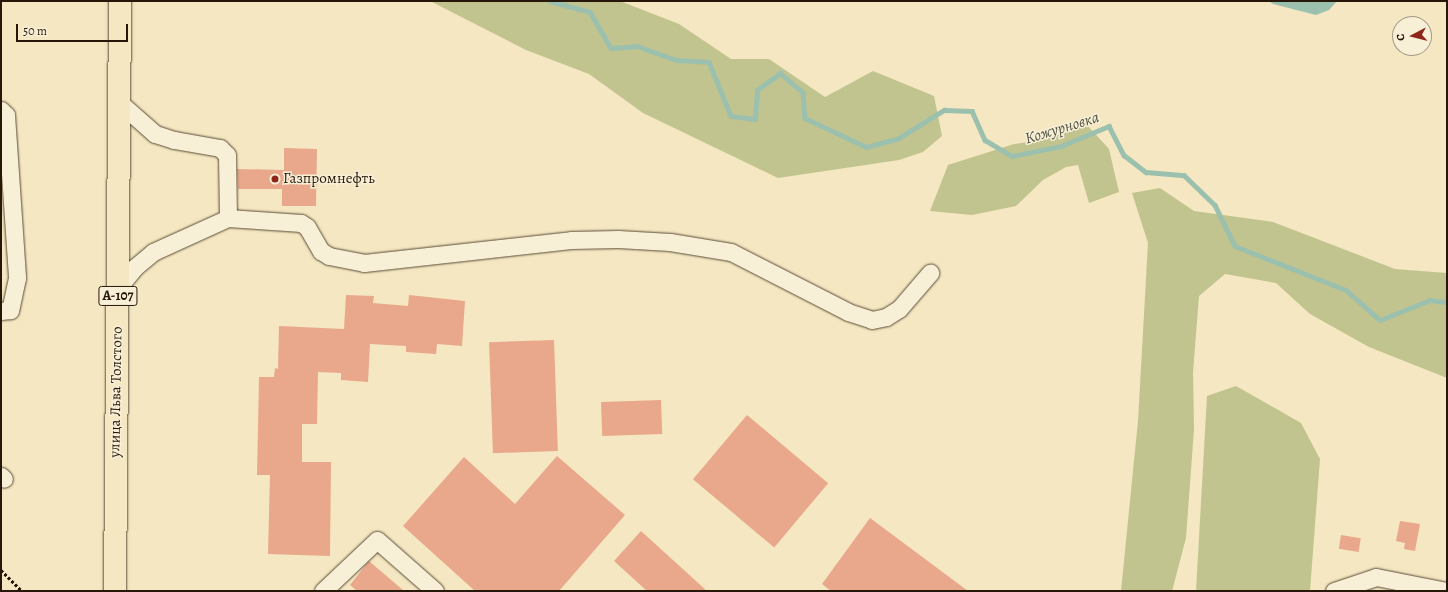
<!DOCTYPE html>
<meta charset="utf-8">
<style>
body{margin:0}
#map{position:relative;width:1448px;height:592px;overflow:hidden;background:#f4e7c1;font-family:Alegreya,serif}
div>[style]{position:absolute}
.green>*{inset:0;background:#c1c48f}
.water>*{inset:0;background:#9cc0ae}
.stream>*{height:4.5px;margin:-2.25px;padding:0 2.25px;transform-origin:2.25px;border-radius:2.25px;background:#9cc0ae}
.building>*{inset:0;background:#e9a88b;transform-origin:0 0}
.path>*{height:2.5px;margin-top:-1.25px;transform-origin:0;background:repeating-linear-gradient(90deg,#271708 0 3px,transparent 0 5px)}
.roads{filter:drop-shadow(0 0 1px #5a4b36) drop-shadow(0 0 1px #5a4b36)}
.minor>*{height:17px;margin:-8.5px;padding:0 8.5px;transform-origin:8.5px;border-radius:8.5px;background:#f8efd7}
.highway>*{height:22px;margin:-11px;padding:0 11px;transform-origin:11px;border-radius:11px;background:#f4e7c1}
.dots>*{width:11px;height:11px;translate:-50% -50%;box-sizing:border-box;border:2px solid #f8efd7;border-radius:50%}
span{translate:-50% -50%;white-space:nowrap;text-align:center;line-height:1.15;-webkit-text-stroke:3px #f8efd7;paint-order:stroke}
.shield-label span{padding:1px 3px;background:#f8efd7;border:1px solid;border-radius:3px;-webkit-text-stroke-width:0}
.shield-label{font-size:14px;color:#271708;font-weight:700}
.poi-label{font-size:15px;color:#271708}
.left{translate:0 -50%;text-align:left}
.street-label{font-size:15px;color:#271708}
.water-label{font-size:16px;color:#505242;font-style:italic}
.frame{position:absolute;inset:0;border:2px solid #271708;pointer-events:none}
.north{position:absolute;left:1392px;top:16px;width:40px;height:40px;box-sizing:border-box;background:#f8efd7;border:1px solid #a49984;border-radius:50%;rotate:263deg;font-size:11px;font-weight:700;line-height:16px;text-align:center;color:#271708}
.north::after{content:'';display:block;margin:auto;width:14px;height:18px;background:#8f2418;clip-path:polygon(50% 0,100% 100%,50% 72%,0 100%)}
.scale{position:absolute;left:16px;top:24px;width:112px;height:18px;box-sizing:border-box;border:2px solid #271708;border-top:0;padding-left:5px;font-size:12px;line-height:14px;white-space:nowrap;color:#271708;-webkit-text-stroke:3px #f8efd7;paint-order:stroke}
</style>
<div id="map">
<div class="green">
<i style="clip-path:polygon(430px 1px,620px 1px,679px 24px,731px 59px,769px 59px,825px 97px,873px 71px,934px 96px,942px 136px,923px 152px,899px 160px,778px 178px,643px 113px,589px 74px,526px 50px)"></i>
<i style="clip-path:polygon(1087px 125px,1109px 149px,1119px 192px,1089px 203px,1078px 165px,1066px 167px,1043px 180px,1016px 206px,972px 215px,930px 211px,948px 165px,1014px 144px,1042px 140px)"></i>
<i style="clip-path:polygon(1160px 188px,1194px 211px,1273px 222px,1395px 269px,1447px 273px,1447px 378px,1369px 347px,1310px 314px,1276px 283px,1225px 274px,1199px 296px,1193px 372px,1194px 429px,1186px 538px,1172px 591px,1121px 591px,1138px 421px,1148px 243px,1132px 193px)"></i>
<i style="clip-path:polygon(1236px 386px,1301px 423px,1320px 459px,1310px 591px,1196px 591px,1207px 396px)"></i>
</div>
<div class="water">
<i style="clip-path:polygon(1269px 1px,1337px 1px,1329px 10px,1316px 15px,1273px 4px)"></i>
</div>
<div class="stream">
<i style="left:550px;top:1px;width:41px;rotate:15.4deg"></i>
<i style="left:590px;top:12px;width:42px;rotate:59.7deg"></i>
<i style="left:611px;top:48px;width:26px;rotate:-4deg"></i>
<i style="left:637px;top:46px;width:41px;rotate:19.7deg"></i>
<i style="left:676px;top:60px;width:33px;rotate:3deg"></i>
<i style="left:709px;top:62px;width:58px;rotate:67.8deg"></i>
<i style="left:731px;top:116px;width:24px;rotate:7deg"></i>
<i style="left:755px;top:119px;width:29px;rotate:-86deg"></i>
<i style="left:757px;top:90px;width:29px;rotate:-36deg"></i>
<i style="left:780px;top:73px;width:30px;rotate:40deg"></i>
<i style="left:803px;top:92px;width:26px;rotate:86deg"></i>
<i style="left:805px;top:118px;width:68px;rotate:25.4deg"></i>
<i style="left:866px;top:147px;width:34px;rotate:-15deg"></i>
<i style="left:899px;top:138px;width:53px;rotate:-31.9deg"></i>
<i style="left:944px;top:110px;width:28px;rotate:2deg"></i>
<i style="left:972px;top:111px;width:32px;rotate:66deg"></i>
<i style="left:985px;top:140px;width:31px;rotate:31deg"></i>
<i style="left:1012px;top:156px;width:50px;rotate:-11.5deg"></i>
<i style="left:1061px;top:146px;width:52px;rotate:-22.6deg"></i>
<i style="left:1109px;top:126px;width:33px;rotate:63deg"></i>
<i style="left:1124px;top:155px;width:28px;rotate:38deg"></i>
<i style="left:1146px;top:172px;width:38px;rotate:5deg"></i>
<i style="left:1184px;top:175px;width:43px;rotate:44.1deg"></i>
<i style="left:1215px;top:205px;width:46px;rotate:64deg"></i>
<i style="left:1235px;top:246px;width:119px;rotate:21.6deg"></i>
<i style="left:1346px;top:290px;width:45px;rotate:41.4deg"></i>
<i style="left:1380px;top:320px;width:54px;rotate:-21.8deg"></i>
<i style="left:1430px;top:300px;width:17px;rotate:7deg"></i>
</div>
<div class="building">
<i style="clip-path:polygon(284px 148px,317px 149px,316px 206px,282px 206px,282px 189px,238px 189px,237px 169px,284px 170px)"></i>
<i style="clip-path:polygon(346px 295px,374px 296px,373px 303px,408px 306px,409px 295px,465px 301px,462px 346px,437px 344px,436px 354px,406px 352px,406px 346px,370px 344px,368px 382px,341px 380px,341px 373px,318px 372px,317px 424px,302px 424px,302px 462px,331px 462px,330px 556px,268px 554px,270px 475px,257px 475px,259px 377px,274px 377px,275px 368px,278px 369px,279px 326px,344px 329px)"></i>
<i style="left:554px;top:340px;width:111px;height:65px;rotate:88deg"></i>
<i style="left:661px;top:400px;width:34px;height:60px;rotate:88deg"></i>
<i style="left:747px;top:415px;width:106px;height:84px;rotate:40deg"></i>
<i style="clip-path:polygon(557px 456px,625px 515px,559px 591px,475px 591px,403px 526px,464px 457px,515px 504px)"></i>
<i style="clip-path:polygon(870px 518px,968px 591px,831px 591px,822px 584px)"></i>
<i style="clip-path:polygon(1400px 521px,1420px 524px,1415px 551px,1404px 549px,1405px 543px,1396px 541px)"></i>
<i style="clip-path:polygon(641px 531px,707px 591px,647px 591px,614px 561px)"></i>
<i style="left:1341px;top:535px;width:20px;height:14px;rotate:9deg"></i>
<i style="clip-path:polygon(369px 561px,404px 591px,357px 591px,350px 585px)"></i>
</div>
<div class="path">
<i style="left:1px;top:570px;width:30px;rotate:45deg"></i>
</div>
<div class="roads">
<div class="minor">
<i style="left:1px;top:110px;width:7px;rotate:45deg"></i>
<i style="left:6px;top:115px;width:163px;rotate:86.1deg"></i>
<i style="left:17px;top:278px;width:33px;rotate:102deg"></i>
<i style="left:10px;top:310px;width:9px;rotate:174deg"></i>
<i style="left:228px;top:218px;width:73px;rotate:3.9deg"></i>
<i style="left:301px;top:223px;width:7px;rotate:34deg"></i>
<i style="left:307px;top:227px;width:28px;rotate:60deg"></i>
<i style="left:321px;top:251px;width:9px;rotate:32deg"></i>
<i style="left:329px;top:256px;width:36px;rotate:11deg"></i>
<i style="left:364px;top:263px;width:208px;rotate:-6.3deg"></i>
<i style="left:571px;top:240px;width:47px;rotate:-1.2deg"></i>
<i style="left:618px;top:239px;width:52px;rotate:3.3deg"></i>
<i style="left:670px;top:242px;width:62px;rotate:9.3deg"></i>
<i style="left:731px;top:252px;width:131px;rotate:27.1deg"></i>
<i style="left:848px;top:312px;width:25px;rotate:18deg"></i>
<i style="left:872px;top:320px;width:14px;rotate:-12deg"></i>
<i style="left:886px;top:317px;width:15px;rotate:-32deg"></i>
<i style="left:899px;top:309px;width:48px;rotate:-49.3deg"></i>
<i style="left:118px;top:288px;width:26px;rotate:-51deg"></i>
<i style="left:134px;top:268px;width:25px;rotate:-40deg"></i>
<i style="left:153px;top:252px;width:82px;rotate:-24.4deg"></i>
<i style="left:228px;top:218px;width:63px;rotate:-90.9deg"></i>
<i style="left:227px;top:155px;width:10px;rotate:-135deg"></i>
<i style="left:220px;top:148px;width:47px;rotate:-170.1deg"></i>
<i style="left:174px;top:140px;width:20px;rotate:-162deg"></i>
<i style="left:155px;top:134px;width:45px;rotate:-138.6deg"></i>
<i style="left:1px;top:476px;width:4px;rotate:45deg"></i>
<i style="left:323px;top:591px;width:74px;rotate:-43.4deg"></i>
<i style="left:377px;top:540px;width:77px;rotate:41.3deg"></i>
<i style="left:1334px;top:591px;width:44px;rotate:-18.4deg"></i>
<i style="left:1376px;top:577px;width:72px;rotate:11.2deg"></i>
</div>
<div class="highway">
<i style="left:115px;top:591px;width:590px;rotate:-89.51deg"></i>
</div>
</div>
<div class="dots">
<i style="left:275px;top:179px;background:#8f2418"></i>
</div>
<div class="shield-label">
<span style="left:118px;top:296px">А-107</span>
</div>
<div class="poi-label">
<span class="left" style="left:283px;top:179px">Газпромнефть</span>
</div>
<div class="street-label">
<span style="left:116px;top:392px;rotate:-89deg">улица Льва Толстого</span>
</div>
<div class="water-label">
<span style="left:1062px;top:128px;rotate:-17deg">Кожурновка</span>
</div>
<div class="frame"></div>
<div class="north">С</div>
<div class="scale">50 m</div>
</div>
